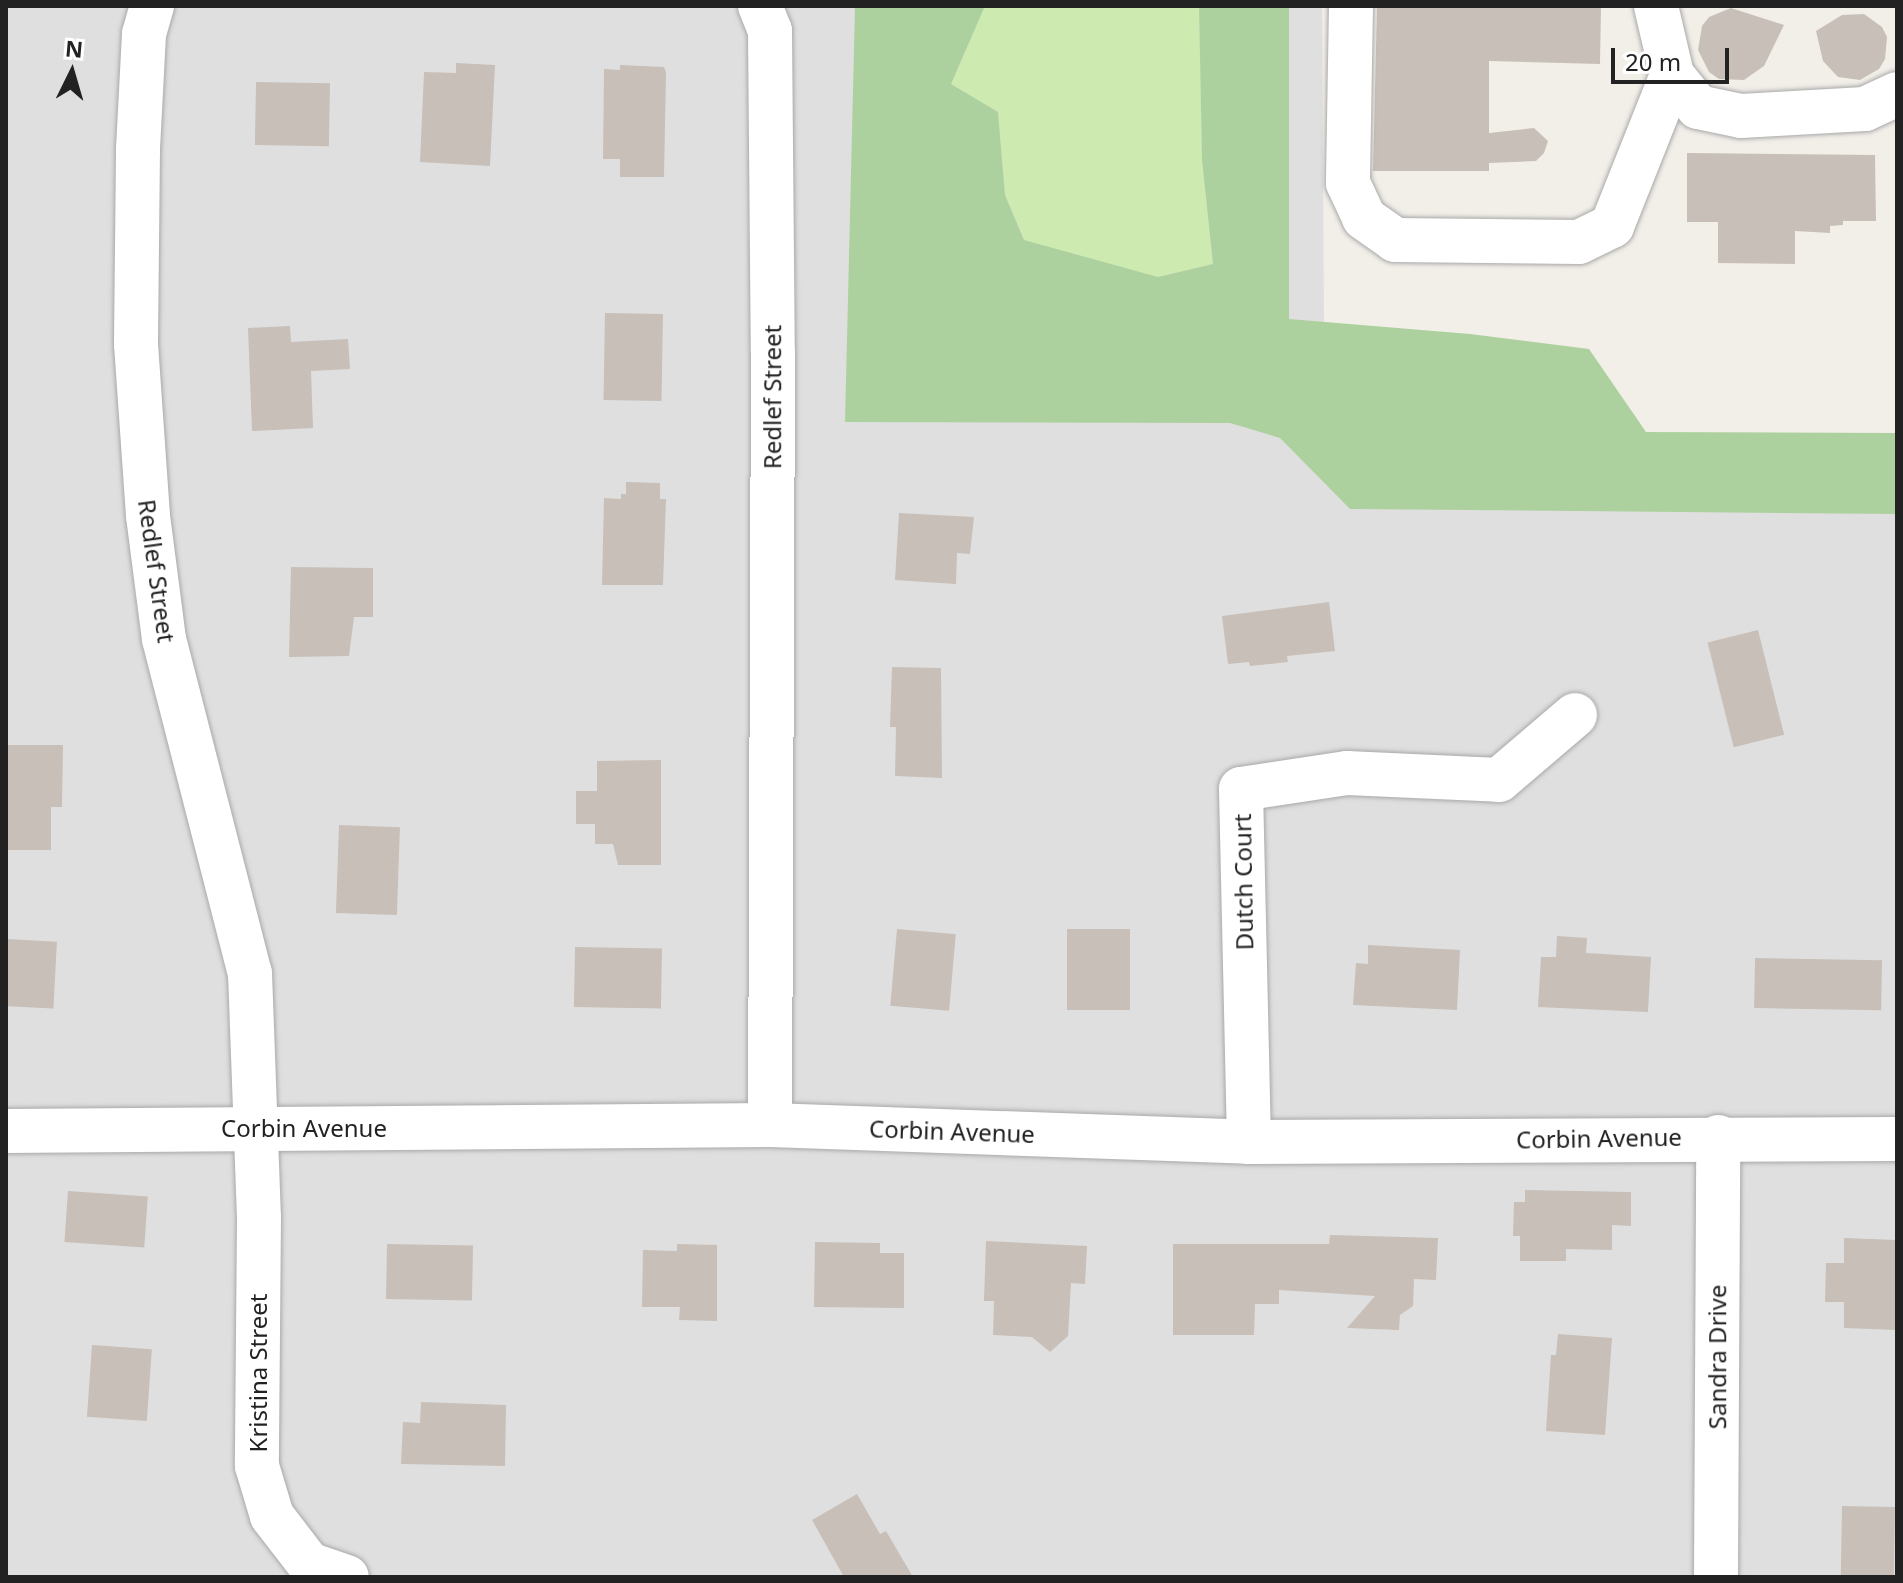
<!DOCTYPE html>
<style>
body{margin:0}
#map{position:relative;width:1903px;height:1583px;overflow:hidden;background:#f2efe9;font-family:"Noto Sans",sans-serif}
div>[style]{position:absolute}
.residential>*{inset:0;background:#e0dfdf}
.grass>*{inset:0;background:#cdebb0}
.forest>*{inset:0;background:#add19e}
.building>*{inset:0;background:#c7bfb8;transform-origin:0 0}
.roads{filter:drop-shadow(0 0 2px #a9a9a9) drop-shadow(0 0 2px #a9a9a9)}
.minor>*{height:44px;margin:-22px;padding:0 22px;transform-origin:22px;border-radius:22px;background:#fff}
span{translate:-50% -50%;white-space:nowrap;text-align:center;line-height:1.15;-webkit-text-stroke:7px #fff;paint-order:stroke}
.street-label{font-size:24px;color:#222}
.frame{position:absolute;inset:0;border:8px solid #222;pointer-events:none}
.north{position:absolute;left:32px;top:32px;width:80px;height:80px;-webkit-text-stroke:6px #fff;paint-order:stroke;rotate:5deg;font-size:22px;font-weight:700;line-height:32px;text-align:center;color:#222}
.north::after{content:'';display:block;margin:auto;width:28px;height:36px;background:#222;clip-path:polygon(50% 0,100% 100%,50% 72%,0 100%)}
.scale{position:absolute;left:1611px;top:48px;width:118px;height:36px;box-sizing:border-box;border:4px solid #222;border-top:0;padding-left:10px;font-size:24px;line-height:28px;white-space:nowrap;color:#222;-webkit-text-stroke:6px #fff;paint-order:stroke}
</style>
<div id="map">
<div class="residential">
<i style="clip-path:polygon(6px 6px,1322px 6px,1325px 485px,1897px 493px,1897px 1577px,6px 1577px)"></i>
</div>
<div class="grass">
<i style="clip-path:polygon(985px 6px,1199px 6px,1202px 160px,1213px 264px,1158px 277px,1025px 241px,1005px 195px,998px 112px,951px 84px)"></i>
</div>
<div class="forest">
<i style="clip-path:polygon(855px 6px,985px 6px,951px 84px,998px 112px,1005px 195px,1024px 240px,1158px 277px,1213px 264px,1202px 160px,1199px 6px,1289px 6px,1289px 319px,1470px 334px,1589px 349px,1646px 432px,1897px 433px,1897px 514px,1350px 509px,1280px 438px,1230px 423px,845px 422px)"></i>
</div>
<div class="building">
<i style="clip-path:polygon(1377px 6px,1601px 6px,1600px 64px,1489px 61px,1489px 133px,1534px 128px,1548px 141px,1544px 153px,1536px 161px,1489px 163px,1489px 171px,1373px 171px)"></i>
<i style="clip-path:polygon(1731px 8px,1784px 25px,1764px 66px,1744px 80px,1719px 79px,1709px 72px,1698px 50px,1702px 26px,1709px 17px)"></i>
<i style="clip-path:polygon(1864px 14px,1882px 27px,1887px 37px,1885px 59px,1879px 69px,1860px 80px,1838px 77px,1823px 61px,1816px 31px,1842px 15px)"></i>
<i style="clip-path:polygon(456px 63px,495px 65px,490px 166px,420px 162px,424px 72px,456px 73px)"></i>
<i style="clip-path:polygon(620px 65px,664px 67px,666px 72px,664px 177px,620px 177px,620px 159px,603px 159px,604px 69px,620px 70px)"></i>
<i style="left:256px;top:82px;width:74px;height:63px;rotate:1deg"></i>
<i style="clip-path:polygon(1687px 153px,1875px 155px,1876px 221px,1843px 221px,1843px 225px,1830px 226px,1830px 233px,1795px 231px,1795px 264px,1718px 263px,1718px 222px,1687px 222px)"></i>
<i style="left:605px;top:313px;width:58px;height:87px;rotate:1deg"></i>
<i style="clip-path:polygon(290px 326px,291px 342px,348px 339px,350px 369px,311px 371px,313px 428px,252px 431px,248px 328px)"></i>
<i style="clip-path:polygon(626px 482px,660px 483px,660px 499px,666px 499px,663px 585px,602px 585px,604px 498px,621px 499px,621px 494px,626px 494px)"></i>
<i style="clip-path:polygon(899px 513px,974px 517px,970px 554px,957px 553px,956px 584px,895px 580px)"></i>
<i style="clip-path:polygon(291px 567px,373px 568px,373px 617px,354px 617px,349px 656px,289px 657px)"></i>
<i style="clip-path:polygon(1329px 602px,1335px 651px,1287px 656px,1288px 662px,1250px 666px,1249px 662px,1228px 664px,1222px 616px)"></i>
<i style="left:1758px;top:630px;width:108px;height:52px;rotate:76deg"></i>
<i style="clip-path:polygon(892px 667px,941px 668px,942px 778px,895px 776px,896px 727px,890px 727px)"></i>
<i style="clip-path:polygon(6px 745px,63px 745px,62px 807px,51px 807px,51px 850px,6px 850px)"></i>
<i style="clip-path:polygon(661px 760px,661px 865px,618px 865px,613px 844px,595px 844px,595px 824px,576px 824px,576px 791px,597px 791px,597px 761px)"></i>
<i style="left:339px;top:825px;width:61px;height:88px;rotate:2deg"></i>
<i style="left:897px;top:929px;width:59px;height:77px;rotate:5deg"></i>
<i style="left:1067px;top:929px;width:63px;height:81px"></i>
<i style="clip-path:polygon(1557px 936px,1587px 938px,1586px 953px,1651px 957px,1648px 1012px,1538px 1007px,1541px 957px,1556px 957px)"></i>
<i style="left:6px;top:939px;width:51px;height:67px;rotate:3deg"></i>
<i style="clip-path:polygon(1368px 945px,1460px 950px,1457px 1010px,1353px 1005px,1356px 963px,1368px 964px)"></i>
<i style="left:575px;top:947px;width:87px;height:60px;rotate:1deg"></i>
<i style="left:1755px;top:958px;width:127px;height:50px;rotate:1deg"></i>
<i style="clip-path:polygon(1525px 1190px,1631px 1192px,1631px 1226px,1612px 1225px,1612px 1250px,1566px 1249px,1566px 1261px,1520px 1261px,1520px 1236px,1513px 1236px,1514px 1202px,1525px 1202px)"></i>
<i style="left:68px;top:1191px;width:80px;height:51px;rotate:4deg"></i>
<i style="clip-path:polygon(1330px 1235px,1438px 1238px,1436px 1280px,1414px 1279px,1413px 1306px,1400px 1315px,1399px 1330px,1347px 1328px,1375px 1296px,1279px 1290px,1279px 1304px,1255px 1304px,1254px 1335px,1173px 1335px,1173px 1244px,1329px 1244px)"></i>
<i style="clip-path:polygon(1844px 1238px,1897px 1240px,1896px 1330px,1844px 1328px,1844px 1302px,1825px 1302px,1826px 1263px,1844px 1263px)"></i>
<i style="clip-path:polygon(986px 1241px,1087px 1246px,1085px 1284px,1071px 1283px,1068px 1336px,1050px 1352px,1032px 1337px,993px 1335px,994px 1301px,984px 1301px)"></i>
<i style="clip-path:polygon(815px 1242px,880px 1243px,880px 1253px,904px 1253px,904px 1308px,814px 1307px)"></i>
<i style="left:387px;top:1244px;width:86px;height:55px;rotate:1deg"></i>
<i style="clip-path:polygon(677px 1244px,717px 1245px,717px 1321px,679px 1320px,680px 1307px,642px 1307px,643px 1250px,677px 1251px)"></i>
<i style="clip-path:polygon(1558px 1334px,1612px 1338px,1605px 1435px,1546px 1431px,1551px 1355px,1556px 1355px)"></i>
<i style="left:92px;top:1345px;width:60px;height:72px;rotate:4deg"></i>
<i style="clip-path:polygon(421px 1402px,506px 1405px,505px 1466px,401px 1464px,403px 1422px,420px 1423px)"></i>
<i style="clip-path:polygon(857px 1494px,880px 1534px,886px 1531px,913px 1577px,844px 1577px,812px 1520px)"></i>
<i style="left:1842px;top:1506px;width:53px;height:71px;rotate:1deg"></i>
</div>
<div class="roads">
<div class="minor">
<i style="left:152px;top:6px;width:29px;rotate:106deg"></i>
<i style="left:144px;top:34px;width:116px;rotate:93deg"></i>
<i style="left:138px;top:150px;width:194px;rotate:90.6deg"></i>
<i style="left:136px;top:344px;width:172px;rotate:86deg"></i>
<i style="left:148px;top:516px;width:124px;rotate:82.6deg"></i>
<i style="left:164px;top:639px;width:345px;rotate:75.6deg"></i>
<i style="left:250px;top:973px;width:245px;rotate:87.9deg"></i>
<i style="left:259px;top:1218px;width:248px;rotate:90.5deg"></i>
<i style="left:257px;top:1466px;width:52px;rotate:73.3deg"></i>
<i style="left:272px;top:1516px;width:61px;rotate:52.4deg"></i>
<i style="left:309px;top:1564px;width:40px;rotate:18.9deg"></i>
<i style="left:760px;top:6px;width:27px;rotate:68deg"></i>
<i style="left:770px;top:31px;width:321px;rotate:89.5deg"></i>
<i style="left:773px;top:352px;width:773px;rotate:90.22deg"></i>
<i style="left:1351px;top:6px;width:177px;rotate:91deg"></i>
<i style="left:1348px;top:183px;width:38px;rotate:65deg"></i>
<i style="left:1364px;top:218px;width:38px;rotate:35deg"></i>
<i style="left:1395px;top:240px;width:184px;rotate:0.6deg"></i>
<i style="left:1579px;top:242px;width:37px;rotate:-26deg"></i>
<i style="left:1612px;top:226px;width:162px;rotate:-68.3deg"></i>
<i style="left:1656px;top:6px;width:71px;rotate:76.9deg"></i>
<i style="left:1672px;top:75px;width:41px;rotate:50.9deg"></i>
<i style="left:1698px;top:107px;width:44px;rotate:11.8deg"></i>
<i style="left:1741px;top:116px;width:124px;rotate:-3.2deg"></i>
<i style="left:1865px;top:109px;width:35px;rotate:-25deg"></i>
<i style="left:6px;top:1131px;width:764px;rotate:-0.45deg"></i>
<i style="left:770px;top:1125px;width:479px;rotate:2deg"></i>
<i style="left:1249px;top:1142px;width:648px;rotate:-0.27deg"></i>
<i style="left:1249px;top:1142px;width:353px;rotate:-91.3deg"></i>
<i style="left:1241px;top:789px;width:107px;rotate:-8.6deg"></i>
<i style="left:1347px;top:773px;width:152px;rotate:2.6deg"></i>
<i style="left:1499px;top:780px;width:100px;rotate:-40.5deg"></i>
<i style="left:1716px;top:1577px;width:440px;rotate:-89.7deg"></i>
</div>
</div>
<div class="street-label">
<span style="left:772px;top:397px;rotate:-90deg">Redlef Street</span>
<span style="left:157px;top:571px;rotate:82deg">Redlef Street</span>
<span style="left:1243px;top:882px;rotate:-91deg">Dutch Court</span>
<span style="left:304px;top:1128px">Corbin Avenue</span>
<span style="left:952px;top:1131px;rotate:2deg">Corbin Avenue</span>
<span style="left:1599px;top:1138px;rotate:-1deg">Corbin Avenue</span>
<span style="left:1717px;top:1357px;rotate:-90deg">Sandra Drive</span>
<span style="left:258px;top:1373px;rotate:-90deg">Kristina Street</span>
</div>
<div class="frame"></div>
<div class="north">N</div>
<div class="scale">20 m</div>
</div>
